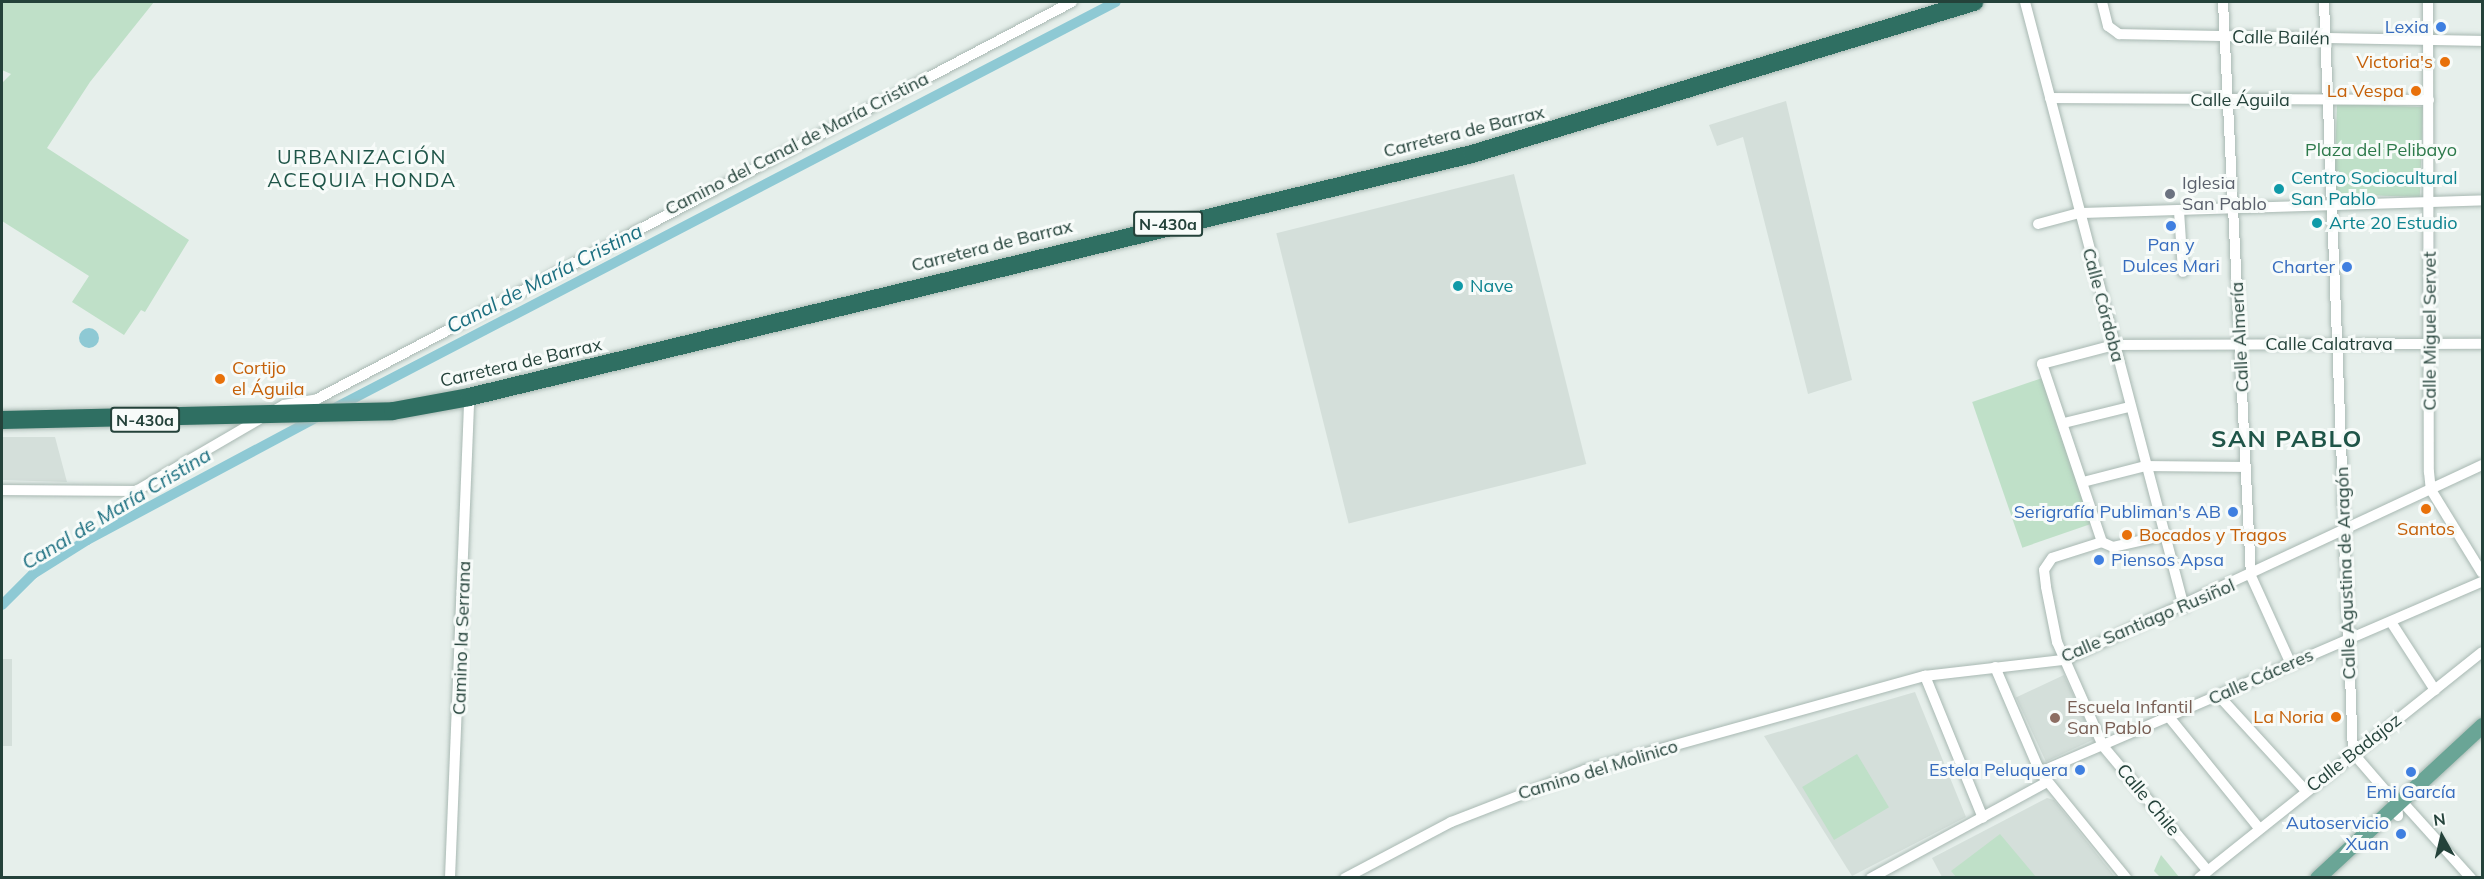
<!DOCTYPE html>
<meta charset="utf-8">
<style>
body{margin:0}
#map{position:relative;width:2484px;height:879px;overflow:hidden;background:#e6efeb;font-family:Mulish,sans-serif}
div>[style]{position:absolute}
.built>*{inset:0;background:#d4dfda;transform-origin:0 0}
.green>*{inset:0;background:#bfe0c8;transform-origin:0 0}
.water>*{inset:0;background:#8ec9d4}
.round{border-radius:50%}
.canal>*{height:10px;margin:-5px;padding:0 5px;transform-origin:5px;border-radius:5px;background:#8ec9d4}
.roads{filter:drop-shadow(0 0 2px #a8b8b2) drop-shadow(0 0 2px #a8b8b2)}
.street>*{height:10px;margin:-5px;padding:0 5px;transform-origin:5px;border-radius:5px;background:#fff}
.primary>*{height:15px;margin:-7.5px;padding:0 7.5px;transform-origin:7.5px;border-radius:7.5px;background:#6aa596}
.highway>*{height:18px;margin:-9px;padding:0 9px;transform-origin:9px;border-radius:9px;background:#2f6f62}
.dots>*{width:16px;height:16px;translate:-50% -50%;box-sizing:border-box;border:3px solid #f7fbf9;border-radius:50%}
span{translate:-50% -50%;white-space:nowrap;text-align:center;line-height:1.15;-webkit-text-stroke:6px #f7fbf9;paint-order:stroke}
.shield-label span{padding:2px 4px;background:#f7fbf9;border:2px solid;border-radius:4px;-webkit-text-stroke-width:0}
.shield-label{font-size:16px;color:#24423a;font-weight:700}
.shop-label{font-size:18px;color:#366cbe}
.right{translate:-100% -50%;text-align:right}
.left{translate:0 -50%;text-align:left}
.street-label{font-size:18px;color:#24423a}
.food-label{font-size:18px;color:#c56008}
.park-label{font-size:18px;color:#2d7a4b}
.culture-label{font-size:18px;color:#0d838f}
.worship-label{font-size:18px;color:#5b616d}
.education-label{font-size:18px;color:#785e54}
.neighbourhood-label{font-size:20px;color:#1f5548;letter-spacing:1.5px}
.water-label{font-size:20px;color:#1c6f80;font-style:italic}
.district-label{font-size:24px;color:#1f5548;font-weight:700;letter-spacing:1.5px}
.frame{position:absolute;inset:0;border:3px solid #24423a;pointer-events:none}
.north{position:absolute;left:2412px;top:807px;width:60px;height:60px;-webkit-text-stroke:4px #f7fbf9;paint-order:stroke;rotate:352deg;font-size:16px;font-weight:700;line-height:24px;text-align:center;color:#24423a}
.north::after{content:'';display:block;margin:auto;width:21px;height:27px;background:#24423a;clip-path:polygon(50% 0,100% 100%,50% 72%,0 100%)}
</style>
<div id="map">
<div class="built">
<i style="clip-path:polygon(1786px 101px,1852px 380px,1808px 394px,1743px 137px,1717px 146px,1709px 125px)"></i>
<i style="left:1514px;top:174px;width:299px;height:245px;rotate:76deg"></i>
<i style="clip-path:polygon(2px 437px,55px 437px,67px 482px,2px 480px)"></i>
<i style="left:12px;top:659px;width:87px;height:10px;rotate:90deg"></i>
<i style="left:2064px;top:675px;width:71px;height:53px;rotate:65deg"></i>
<i style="clip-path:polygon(1915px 692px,1966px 817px,1852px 876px,1764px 736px)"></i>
<i style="clip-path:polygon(2047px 798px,2054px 800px,2115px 877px,1942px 877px,1932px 858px)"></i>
</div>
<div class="green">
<i style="clip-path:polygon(2px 2px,154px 2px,90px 82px,47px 148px,189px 240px,145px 312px,141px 310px,124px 335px,72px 302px,89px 276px,2px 221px,2px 83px,11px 74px,2px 70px)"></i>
<i style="left:2337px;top:104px;width:86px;height:90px;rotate:2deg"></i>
<i style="left:2045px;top:377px;width:154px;height:77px;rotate:71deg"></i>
<i style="left:1857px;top:754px;width:62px;height:64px;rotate:59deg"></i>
<i style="clip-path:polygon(2000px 834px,2036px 877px,1956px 877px,1951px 871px)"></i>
<i style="clip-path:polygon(2161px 855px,2166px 861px,2179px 877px,2160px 877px,2154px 871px)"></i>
</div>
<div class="water">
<i class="round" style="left:79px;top:328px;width:20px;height:20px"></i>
</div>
<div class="canal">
<i style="left:333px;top:409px;width:882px;rotate:-27.47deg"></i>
<i style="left:2px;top:605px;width:44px;rotate:-45deg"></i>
<i style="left:33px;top:574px;width:64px;rotate:-32.2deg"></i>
<i style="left:87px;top:540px;width:263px;rotate:-28.1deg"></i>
</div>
<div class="roads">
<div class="street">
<i style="left:2025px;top:2px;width:626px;rotate:75.28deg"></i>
<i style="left:2102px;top:2px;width:25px;rotate:76deg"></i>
<i style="left:2108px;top:26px;width:14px;rotate:36deg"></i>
<i style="left:2119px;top:34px;width:363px;rotate:1.1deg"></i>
<i style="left:2223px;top:2px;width:575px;rotate:87.21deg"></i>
<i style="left:2251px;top:576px;width:97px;rotate:65.6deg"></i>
<i style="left:2324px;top:2px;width:752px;rotate:87.79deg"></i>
<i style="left:2353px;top:753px;width:67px;rotate:49.2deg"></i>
<i style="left:2397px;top:804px;width:12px;rotate:85deg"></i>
<i style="left:2428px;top:2px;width:470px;rotate:89.9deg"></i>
<i style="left:2429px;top:472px;width:18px;rotate:84deg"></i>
<i style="left:2431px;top:490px;width:97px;rotate:58.4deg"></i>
<i style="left:2050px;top:98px;width:379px;rotate:0.3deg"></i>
<i style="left:2179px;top:211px;width:61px;rotate:86.2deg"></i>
<i style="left:2038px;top:224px;width:42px;rotate:-15deg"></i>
<i style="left:2079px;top:213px;width:403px;rotate:-1.8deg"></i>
<i style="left:2064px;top:423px;width:67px;rotate:-13.8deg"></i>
<i style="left:2083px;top:482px;width:65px;rotate:-14.3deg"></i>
<i style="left:2146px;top:466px;width:100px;rotate:0.6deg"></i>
<i style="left:2px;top:490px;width:134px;rotate:0.4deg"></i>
<i style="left:136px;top:491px;width:171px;rotate:-30.2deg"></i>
<i style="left:284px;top:405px;width:34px;rotate:-10deg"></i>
<i style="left:317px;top:399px;width:853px;rotate:-27.74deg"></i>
<i style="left:2166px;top:535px;width:54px;rotate:167.2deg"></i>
<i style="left:2113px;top:547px;width:12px;rotate:-156deg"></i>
<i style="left:2102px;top:542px;width:52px;rotate:162.3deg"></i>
<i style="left:2052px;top:558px;width:14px;rotate:124deg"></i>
<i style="left:2044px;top:570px;width:17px;rotate:83deg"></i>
<i style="left:2046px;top:587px;width:56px;rotate:78.7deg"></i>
<i style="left:2057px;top:642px;width:114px;rotate:66.1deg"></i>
<i style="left:2103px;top:746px;width:163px;rotate:50deg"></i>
<i style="left:2102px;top:542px;width:188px;rotate:-108.6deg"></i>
<i style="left:2042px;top:364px;width:74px;rotate:-14.8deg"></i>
<i style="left:2114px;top:345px;width:368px;rotate:-0.2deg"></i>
<i style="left:2391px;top:622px;width:81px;rotate:57.1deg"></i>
<i style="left:1995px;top:667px;width:114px;rotate:66.8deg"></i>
<i style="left:2040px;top:772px;width:136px;rotate:50.9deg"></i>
<i style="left:1925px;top:676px;width:153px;rotate:67.8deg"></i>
<i style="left:2219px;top:696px;width:129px;rotate:47.5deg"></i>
<i style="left:2169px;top:717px;width:143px;rotate:51deg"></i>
<i style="left:2040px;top:772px;width:481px;rotate:-23.3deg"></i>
<i style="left:2407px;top:807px;width:96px;rotate:48deg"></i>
<i style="left:450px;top:878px;width:481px;rotate:-87.7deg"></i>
<i style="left:1345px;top:878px;width:120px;rotate:-27.8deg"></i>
<i style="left:1451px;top:822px;width:144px;rotate:-21.2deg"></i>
<i style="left:1585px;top:770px;width:353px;rotate:-15.5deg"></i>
<i style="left:1925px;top:676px;width:140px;rotate:-6.6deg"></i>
<i style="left:2064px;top:660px;width:461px;rotate:-25deg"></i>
<i style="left:1871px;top:878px;width:200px;rotate:-28.6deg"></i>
<i style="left:2199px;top:878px;width:362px;rotate:-38.6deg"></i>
</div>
<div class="primary">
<i style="left:2317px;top:878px;width:225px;rotate:-42.8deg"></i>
</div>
<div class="highway">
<i style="left:2px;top:420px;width:391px;rotate:-1.3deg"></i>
<i style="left:393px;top:411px;width:77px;rotate:-10.4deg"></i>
<i style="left:469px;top:397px;width:1032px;rotate:-13.62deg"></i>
<i style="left:1472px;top:154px;width:525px;rotate:-16.85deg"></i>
</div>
</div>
<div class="dots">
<i style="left:2441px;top:27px;background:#3f7fe0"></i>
<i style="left:2445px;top:62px;background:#e8710a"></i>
<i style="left:2416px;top:91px;background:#e8710a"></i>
<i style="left:2279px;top:189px;background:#0f9aa8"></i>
<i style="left:2170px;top:194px;background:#6b7280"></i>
<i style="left:2317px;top:223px;background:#0f9aa8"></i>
<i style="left:2171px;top:226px;background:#3f7fe0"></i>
<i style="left:2347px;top:267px;background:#3f7fe0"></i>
<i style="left:1458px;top:286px;background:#0f9aa8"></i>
<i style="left:220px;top:379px;background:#e8710a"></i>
<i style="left:2426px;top:509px;background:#e8710a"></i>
<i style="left:2233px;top:512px;background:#3f7fe0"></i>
<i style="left:2127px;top:535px;background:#e8710a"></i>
<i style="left:2099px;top:560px;background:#3f7fe0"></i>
<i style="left:2336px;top:717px;background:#e8710a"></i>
<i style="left:2055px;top:718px;background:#8d6e63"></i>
<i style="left:2080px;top:770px;background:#3f7fe0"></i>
<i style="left:2411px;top:772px;background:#3f7fe0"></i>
<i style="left:2401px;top:834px;background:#3f7fe0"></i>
</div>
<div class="shield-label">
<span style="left:1168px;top:224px">N-430a</span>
<span style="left:145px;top:420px">N-430a</span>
</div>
<div class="shop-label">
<span class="right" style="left:2429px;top:27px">Lexia</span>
<span style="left:2171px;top:256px">Pan y<br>Dulces Mari</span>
<span class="right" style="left:2335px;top:267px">Charter</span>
<span class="right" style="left:2221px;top:512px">Serigrafía Publiman's AB</span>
<span class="left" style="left:2111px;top:560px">Piensos Apsa</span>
<span class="right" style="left:2068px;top:770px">Estela Peluquera</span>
<span style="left:2411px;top:792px">Emi García</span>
<span class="right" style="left:2389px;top:834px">Autoservicio<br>Xuan</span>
</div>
<div class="street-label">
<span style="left:2281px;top:38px;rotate:1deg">Calle Bailén</span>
<span style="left:2240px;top:100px">Calle Águila</span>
<span style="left:1464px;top:132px;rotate:-14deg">Carretera de Barrax</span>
<span style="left:797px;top:144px;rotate:-27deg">Camino del Canal de María Cristina</span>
<span style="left:992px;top:246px;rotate:-14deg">Carretera de Barrax</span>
<span style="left:2103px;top:305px;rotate:75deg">Calle Córdoba</span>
<span style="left:2430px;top:331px;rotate:-90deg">Calle Miguel Servet</span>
<span style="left:2240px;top:337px;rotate:-93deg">Calle Almería</span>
<span style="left:2329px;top:344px">Calle Calatrava</span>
<span style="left:521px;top:363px;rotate:-13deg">Carretera de Barrax</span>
<span style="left:2346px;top:573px;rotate:-92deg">Calle Agustina de Aragón</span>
<span style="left:2148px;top:621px;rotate:-23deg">Calle Santiago Rusiñol</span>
<span style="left:462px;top:638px;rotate:-88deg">Camino la Serrana</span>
<span style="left:2261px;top:677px;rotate:-24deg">Calle Cáceres</span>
<span style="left:2354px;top:753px;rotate:-38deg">Calle Badajoz</span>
<span style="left:1598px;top:770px;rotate:-17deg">Camino del Molinico</span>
<span style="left:2148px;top:800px;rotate:50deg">Calle Chile</span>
</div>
<div class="food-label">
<span class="right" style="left:2433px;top:62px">Victoria's</span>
<span class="right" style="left:2404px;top:91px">La Vespa</span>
<span class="left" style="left:232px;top:379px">Cortijo<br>el Águila</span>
<span style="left:2426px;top:529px">Santos</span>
<span class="left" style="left:2139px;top:535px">Bocados y Tragos</span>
<span class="right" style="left:2324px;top:717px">La Noria</span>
</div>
<div class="park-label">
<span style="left:2381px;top:150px">Plaza del Pelibayo</span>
</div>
<div class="culture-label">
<span class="left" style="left:2291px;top:189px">Centro Sociocultural<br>San Pablo</span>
<span class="left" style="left:2329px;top:223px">Arte 20 Estudio</span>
<span class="left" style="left:1470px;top:286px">Nave</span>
</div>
<div class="worship-label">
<span class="left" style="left:2182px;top:194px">Iglesia<br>San Pablo</span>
</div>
<div class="education-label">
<span class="left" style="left:2067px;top:718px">Escuela Infantil<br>San Pablo</span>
</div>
<div class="neighbourhood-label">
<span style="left:362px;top:168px">URBANIZACIÓN<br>ACEQUIA HONDA</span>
</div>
<div class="water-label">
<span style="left:544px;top:278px;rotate:-27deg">Canal de María Cristina</span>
<span style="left:116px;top:508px;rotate:-31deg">Canal de María Cristina</span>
</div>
<div class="district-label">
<span style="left:2287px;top:439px">SAN PABLO</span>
</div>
<div class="frame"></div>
<div class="north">N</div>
</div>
